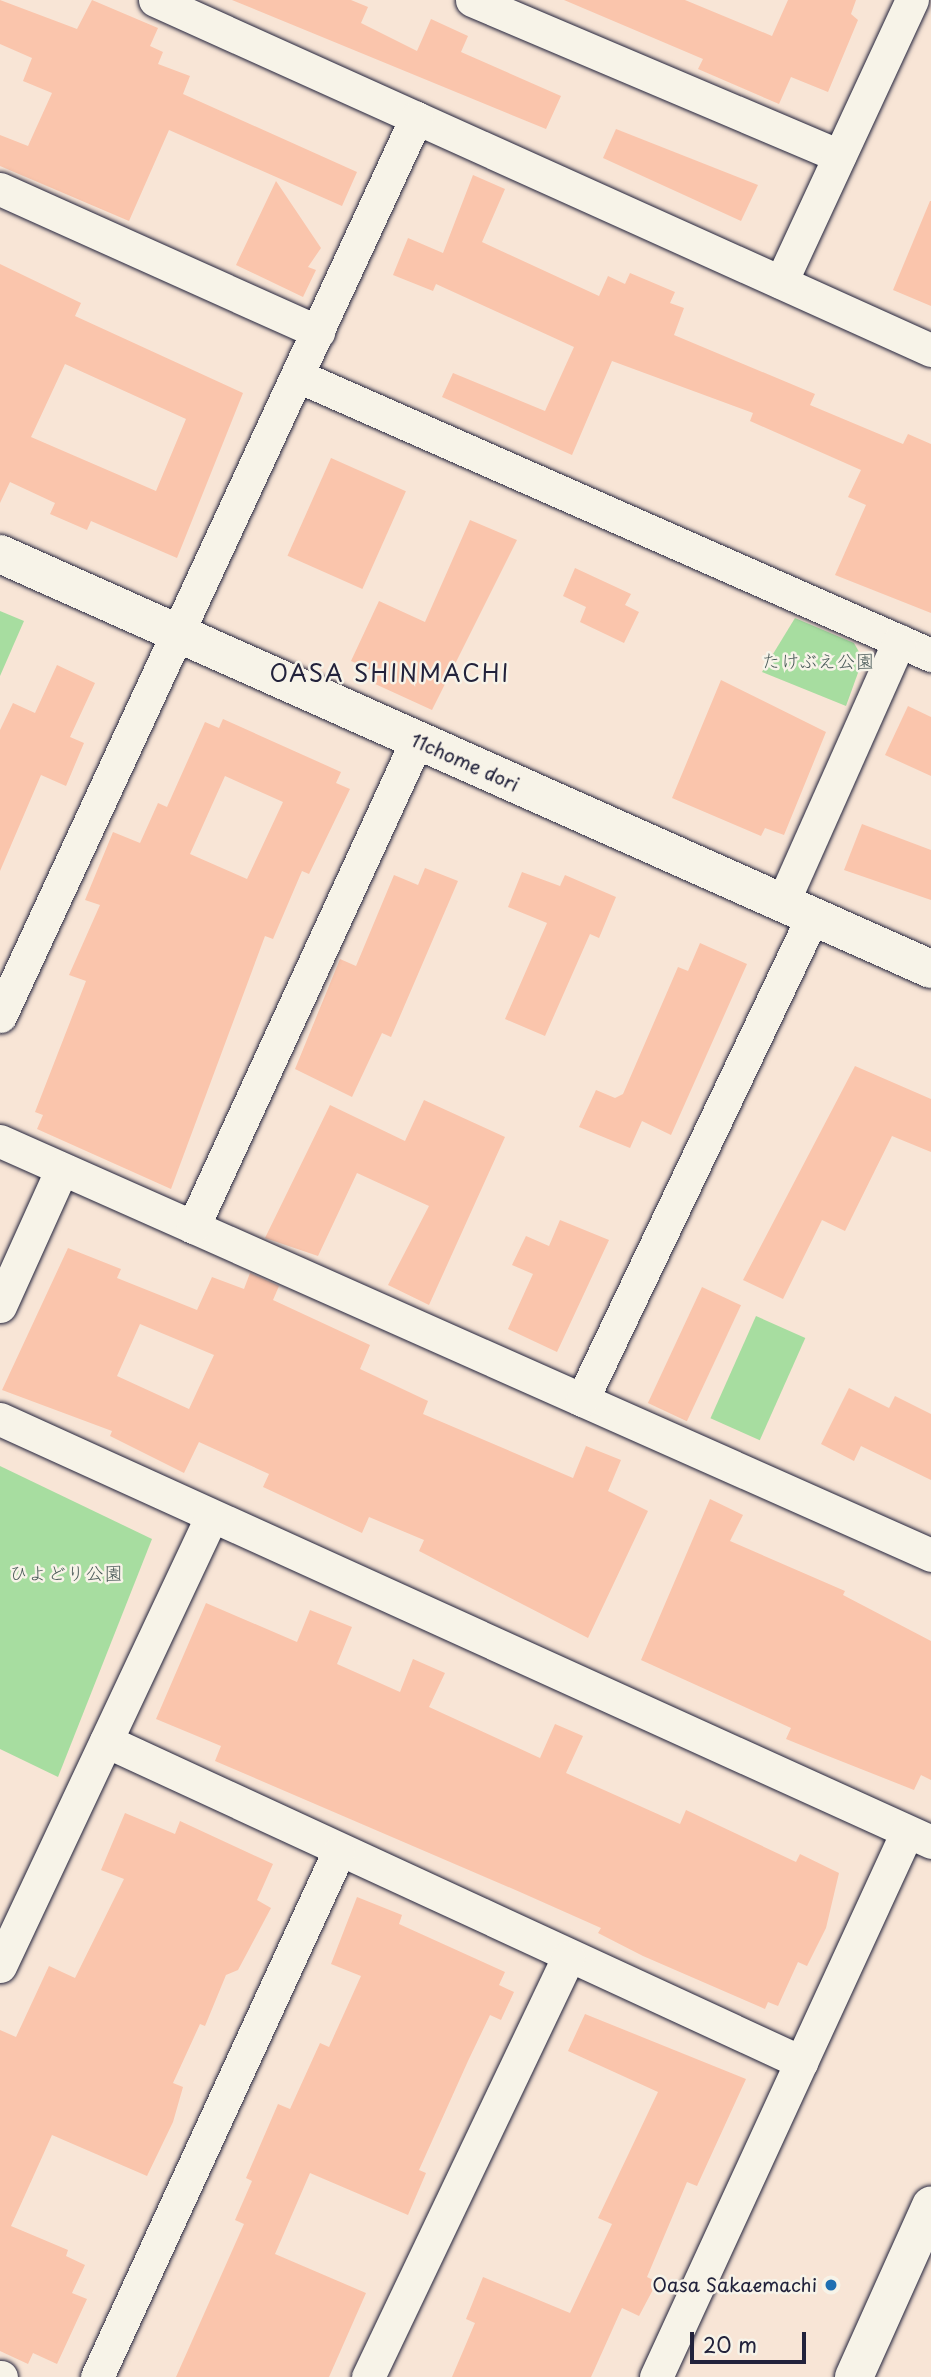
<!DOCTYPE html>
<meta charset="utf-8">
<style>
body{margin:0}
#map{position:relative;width:931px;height:2377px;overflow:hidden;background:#f8e5d6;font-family:"Playpen Sans","Klee One",sans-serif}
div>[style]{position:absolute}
.green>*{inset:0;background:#a7dda0;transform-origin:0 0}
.building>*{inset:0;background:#fac5ac;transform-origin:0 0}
.roads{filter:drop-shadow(0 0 2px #22223b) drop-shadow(0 0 2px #22223b)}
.minor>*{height:33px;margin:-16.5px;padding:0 16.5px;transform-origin:16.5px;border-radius:16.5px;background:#f7f3e8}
.tertiary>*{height:38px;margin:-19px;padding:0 19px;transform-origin:19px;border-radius:19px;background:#f7f3e8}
.secondary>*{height:38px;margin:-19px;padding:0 19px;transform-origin:19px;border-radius:19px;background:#f7f3e8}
.dots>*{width:19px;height:19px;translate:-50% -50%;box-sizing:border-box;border:4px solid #f7f3e8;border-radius:50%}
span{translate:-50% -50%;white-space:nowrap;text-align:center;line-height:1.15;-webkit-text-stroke:5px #f7f3e8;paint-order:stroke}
.park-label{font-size:19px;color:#4a5a59}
.street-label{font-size:19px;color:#22223b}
.poi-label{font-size:19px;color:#22223b}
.right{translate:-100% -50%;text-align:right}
.quarter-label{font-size:23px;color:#22223b;letter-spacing:2px}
.scale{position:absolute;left:690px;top:2332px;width:116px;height:32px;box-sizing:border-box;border:4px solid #22223b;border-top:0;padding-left:9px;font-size:21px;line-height:24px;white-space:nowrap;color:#22223b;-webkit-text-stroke:5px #f7f3e8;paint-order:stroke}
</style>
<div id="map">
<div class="green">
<i style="clip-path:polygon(0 611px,24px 621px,0 676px)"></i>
<i style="clip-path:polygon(795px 618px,854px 643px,863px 659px,846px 706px,762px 672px)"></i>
<i style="left:756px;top:1316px;width:54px;height:112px;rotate:24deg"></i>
<i style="clip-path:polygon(0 1466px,152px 1539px,58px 1777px,0 1749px)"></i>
</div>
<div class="building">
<i style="clip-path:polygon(0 0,77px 29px,92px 0,158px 28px,150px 46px,163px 52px,158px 64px,190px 76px,183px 94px,357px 172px,342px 206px,169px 130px,129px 221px,0 166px,0 135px,28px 146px,52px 93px,23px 81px,32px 58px,0 44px)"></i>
<i style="clip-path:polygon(232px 0,351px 0,368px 7px,361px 23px,417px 51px,431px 19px,468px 36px,461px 52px,561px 96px,546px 129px)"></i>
<i style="clip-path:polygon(564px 0,685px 0,772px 36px,788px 0,856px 0,851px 14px,858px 20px,828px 92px,791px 77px,779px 104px,698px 69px,703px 59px)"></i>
<i style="clip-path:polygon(616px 129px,758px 185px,741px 221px,603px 158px)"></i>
<i style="clip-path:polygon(473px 175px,505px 189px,482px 242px,599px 296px,608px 276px,625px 284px,630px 273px,675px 292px,670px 303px,684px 308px,674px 335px,815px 394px,810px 405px,903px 444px,908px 434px,931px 444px,931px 613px,835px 575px,866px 505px,848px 497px,861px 470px,750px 421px,753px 413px,612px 361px,572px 455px,442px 397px,453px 373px,545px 411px,574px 347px,436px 284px,433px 291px,393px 275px,408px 238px,443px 253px)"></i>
<i style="clip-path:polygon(276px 181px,321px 248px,308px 267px,316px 270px,303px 297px,236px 265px)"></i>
<i style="clip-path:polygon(930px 201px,931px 201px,931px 306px,893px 290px)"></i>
<i style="clip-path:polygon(evenodd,0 264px,81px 303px,75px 316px,243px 393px,177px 558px,91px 521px,87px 530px,50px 514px,55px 503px,10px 482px,0 503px,0 264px,65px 364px,186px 419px,156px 491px,31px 437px,65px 364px)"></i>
<i style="left:331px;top:458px;width:82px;height:107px;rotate:24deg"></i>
<i style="clip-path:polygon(470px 520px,517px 540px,432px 710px,373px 683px,378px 673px,351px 661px,379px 601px,425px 622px)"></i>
<i style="clip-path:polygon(575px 568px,631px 594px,625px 605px,639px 612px,624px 643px,580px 622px,586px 607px,563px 596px)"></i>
<i style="clip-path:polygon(57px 665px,95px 683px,70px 737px,84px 743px,66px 786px,41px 775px,0 871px,0 730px,13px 703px,35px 713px)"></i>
<i style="clip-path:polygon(721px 680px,826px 732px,784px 835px,765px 828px,761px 836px,672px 798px)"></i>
<i style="clip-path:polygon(908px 706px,931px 717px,931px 776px,885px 755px)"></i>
<i style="clip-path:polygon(evenodd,223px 719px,341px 772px,336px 783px,350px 789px,309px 874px,302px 871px,273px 939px,265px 936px,171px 1189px,37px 1129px,43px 1115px,35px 1112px,86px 981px,69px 975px,100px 905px,85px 900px,113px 832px,140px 843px,158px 803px,167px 807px,205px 722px,219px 728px,223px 719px,225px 776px,283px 802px,247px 879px,190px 854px,225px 776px)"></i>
<i style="clip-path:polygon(862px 824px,931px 850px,931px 900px,844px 870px)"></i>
<i style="clip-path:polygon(425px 868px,458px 881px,391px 1037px,382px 1033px,352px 1097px,295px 1069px,340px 959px,356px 966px,394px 875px,418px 885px)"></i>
<i style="clip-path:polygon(522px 872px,560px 886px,565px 875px,616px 897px,599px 938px,590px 934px,545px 1036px,505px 1019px,547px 923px,508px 907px)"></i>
<i style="clip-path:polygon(700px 943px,747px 964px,671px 1135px,642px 1121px,630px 1148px,579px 1127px,596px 1090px,615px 1098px,623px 1094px,678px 967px,688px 971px)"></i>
<i style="clip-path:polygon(855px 1066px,931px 1099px,931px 1152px,892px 1136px,845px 1231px,822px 1220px,783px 1299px,743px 1280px)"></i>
<i style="clip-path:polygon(424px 1100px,505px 1137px,429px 1305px,388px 1285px,429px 1206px,357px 1173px,318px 1256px,265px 1238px,330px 1105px,405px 1141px)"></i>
<i style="clip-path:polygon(560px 1220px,609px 1240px,557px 1352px,508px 1329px,533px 1274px,512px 1265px,526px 1236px,549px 1246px)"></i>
<i style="clip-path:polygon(evenodd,68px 1248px,121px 1269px,117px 1278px,197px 1310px,212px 1277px,244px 1289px,250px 1273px,279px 1286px,273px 1300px,370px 1345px,360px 1369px,428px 1401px,423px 1414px,573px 1478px,586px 1446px,621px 1460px,608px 1491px,648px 1511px,588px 1638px,419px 1551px,424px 1540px,369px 1517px,362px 1533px,263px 1487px,269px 1474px,199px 1442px,184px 1473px,110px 1436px,112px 1431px,2px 1390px,68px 1248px,140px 1324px,214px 1355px,189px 1409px,117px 1376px,140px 1324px)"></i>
<i style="left:702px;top:1287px;width:43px;height:128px;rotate:25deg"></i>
<i style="clip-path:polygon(849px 1388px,889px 1408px,895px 1396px,931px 1414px,931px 1480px,861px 1446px,854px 1461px,821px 1444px)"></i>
<i style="clip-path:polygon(710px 1499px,743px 1515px,730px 1541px,845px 1591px,843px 1595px,931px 1641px,931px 1780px,921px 1775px,914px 1790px,823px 1754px,786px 1739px,791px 1728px,641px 1660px)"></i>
<i style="clip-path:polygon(206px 1603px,297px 1642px,310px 1610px,352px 1627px,337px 1664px,400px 1692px,413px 1659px,445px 1673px,429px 1707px,540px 1758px,555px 1724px,583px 1736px,566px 1773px,680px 1824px,686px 1810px,796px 1862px,800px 1854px,839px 1873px,826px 1928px,807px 1966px,798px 1962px,778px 2006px,768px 2002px,765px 2009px,643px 1956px,598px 1933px,601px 1928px,520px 1892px,215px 1761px,221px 1746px,156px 1719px)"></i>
<i style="clip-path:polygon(125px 1813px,175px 1834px,180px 1821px,273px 1864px,257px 1900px,271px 1908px,238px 1970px,226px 1975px,205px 2026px,200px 2024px,173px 2083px,183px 2087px,173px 2122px,147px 2176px,52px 2135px,11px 2226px,68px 2250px,66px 2256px,85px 2265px,72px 2293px,87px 2299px,57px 2364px,33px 2353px,28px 2364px,0 2351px,0 2030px,16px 2037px,49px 1966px,75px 1978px,124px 1879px,101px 1870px)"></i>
<i style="clip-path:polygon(357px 1897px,402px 1915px,399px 1924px,505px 1972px,499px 1985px,514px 1992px,501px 2020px,490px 2015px,468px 2061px,419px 2170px,426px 2173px,408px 2215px,310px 2173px,275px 2254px,366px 2293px,329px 2377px,176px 2377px,244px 2224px,235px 2220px,252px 2181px,246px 2178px,278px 2104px,290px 2109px,320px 2043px,329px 2047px,361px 1976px,331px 1964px)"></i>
<i style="clip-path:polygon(585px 2014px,746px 2079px,697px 2186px,687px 2182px,647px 2277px,657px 2282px,639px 2316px,622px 2308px,591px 2377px,452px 2377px,475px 2323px,466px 2319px,483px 2277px,570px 2313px,612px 2224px,598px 2218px,658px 2092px,568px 2051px)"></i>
</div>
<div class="roads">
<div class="minor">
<i style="left:155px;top:0;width:851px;rotate:24.28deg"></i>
<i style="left:472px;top:0;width:399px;rotate:23deg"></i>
<i style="left:0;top:189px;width:349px;rotate:24.2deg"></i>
<i style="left:781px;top:282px;width:311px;rotate:-65.1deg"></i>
<i style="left:298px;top:376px;width:692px;rotate:23.79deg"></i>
<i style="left:782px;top:904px;width:288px;rotate:-66deg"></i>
<i style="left:0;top:1016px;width:990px;rotate:-65.14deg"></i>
<i style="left:0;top:1141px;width:1019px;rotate:23.97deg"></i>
<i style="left:193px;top:1227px;width:536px;rotate:-65.3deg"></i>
<i style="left:0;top:1306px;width:150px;rotate:-65.7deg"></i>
<i style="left:582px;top:1400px;width:536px;rotate:-64.49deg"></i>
<i style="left:0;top:1419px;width:1023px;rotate:24.43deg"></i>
<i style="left:106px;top:1741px;width:766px;rotate:24.79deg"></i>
<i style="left:0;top:1966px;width:497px;rotate:-64.8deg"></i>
<i style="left:0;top:2377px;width:1px"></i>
<i style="left:97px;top:2377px;width:577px;rotate:-65.3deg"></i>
<i style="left:368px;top:2377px;width:465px;rotate:-64.5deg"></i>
<i style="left:656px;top:2377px;width:600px;rotate:-65.27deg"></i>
</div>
<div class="tertiary">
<i style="left:0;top:554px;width:1019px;rotate:24.03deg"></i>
</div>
<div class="secondary">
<i style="left:854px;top:2377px;width:188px;rotate:-65.8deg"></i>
</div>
</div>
<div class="dots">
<i style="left:831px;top:2285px;background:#1f6fb2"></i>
</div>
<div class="park-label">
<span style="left:818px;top:661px">たけぶえ公園</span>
<span style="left:66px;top:1573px">ひよどり公園</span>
</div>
<div class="street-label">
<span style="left:465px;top:762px;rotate:24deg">11chome dori</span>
</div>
<div class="poi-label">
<span class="right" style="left:817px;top:2285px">Oasa Sakaemachi</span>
</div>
<div class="quarter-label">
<span style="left:390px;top:673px">OASA SHINMACHI</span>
</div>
<div class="scale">20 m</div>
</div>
